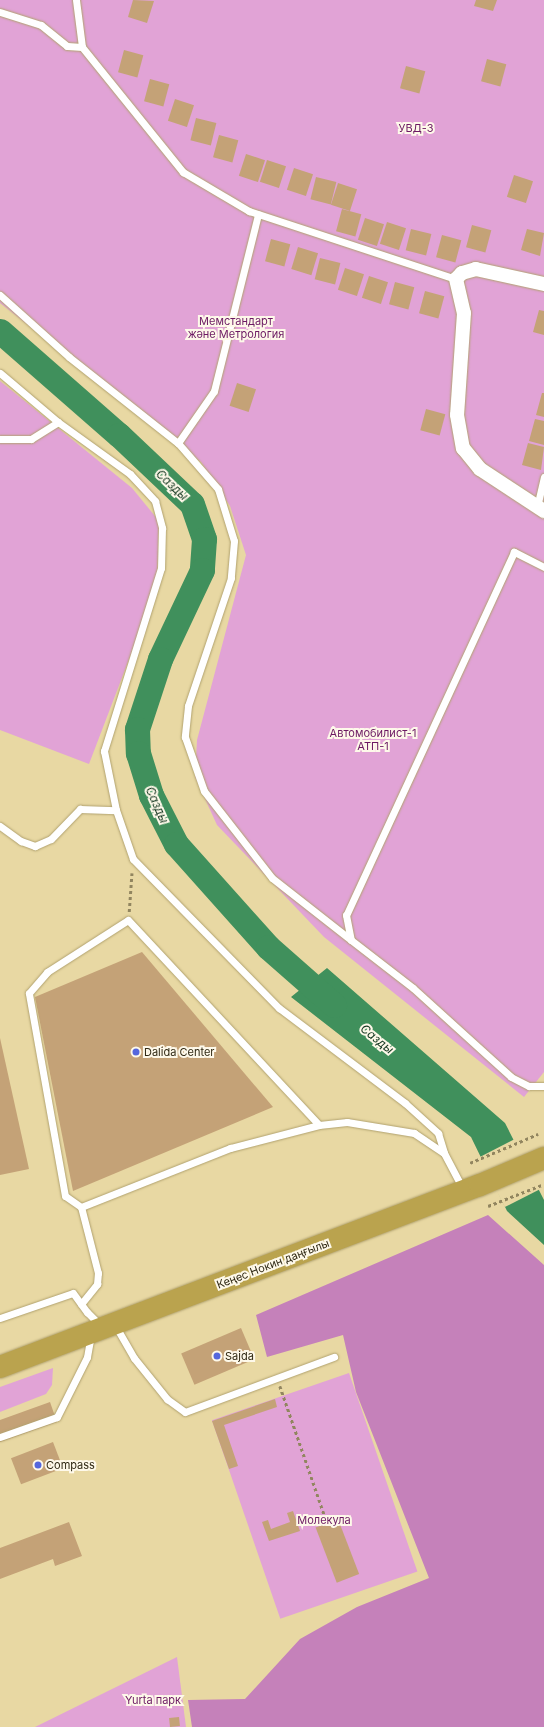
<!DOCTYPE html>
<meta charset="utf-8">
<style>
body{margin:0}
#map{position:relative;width:544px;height:1727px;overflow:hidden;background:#e8d8a3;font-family:Inter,sans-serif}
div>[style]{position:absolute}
.green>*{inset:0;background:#e1a3d6;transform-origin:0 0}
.forest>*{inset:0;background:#c581ba}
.water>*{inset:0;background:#40905c}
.pier>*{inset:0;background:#e8d8a3;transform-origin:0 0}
.river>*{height:25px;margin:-12.5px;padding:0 12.5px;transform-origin:12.5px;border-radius:12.5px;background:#40905c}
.building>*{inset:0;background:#c4a277;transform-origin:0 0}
.path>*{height:2.5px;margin-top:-1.25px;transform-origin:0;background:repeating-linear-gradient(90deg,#91855f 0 3px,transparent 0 6px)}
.roads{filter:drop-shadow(0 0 1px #b1a26f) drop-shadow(0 0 1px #b1a26f)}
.service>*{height:7px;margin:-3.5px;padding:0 3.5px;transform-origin:3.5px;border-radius:3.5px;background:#fff}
.minor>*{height:14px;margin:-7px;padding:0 7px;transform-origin:7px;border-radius:7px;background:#fff}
.trunk>*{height:22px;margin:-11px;padding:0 11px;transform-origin:11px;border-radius:11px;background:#baa34e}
.dots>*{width:11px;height:11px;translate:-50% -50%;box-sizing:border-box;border:2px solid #fef9ea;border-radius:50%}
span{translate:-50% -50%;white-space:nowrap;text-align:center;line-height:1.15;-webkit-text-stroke:4px #fef9ea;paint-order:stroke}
.park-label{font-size:11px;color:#6c1a63}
.poi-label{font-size:11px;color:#302914}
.left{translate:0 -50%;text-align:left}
.street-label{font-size:11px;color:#302914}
.water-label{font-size:12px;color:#153821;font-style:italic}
</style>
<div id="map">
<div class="green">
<i style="clip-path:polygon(0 0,544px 0,544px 1072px,524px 1097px,324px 937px,217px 825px,195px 777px,197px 740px,246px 555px,230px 506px,201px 462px,0 303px)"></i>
<i style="clip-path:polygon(0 381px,132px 488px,159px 521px,157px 586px,89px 764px,0 730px)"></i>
<i style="clip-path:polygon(53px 1368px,52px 1385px,46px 1394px,0 1412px,0 1387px)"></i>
<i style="left:349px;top:1373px;width:210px;height:145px;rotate:71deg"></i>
<i style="clip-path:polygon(177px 1657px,186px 1727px,35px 1727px)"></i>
</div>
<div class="forest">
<i style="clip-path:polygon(488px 1215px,544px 1265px,544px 1727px,192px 1727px,188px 1700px,245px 1699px,300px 1639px,357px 1607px,429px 1578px,356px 1392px,343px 1335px,267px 1357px,256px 1315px)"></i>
</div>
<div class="water">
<i style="clip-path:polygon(327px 968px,505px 1123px,544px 1200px,544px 1245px,507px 1211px,471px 1137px,291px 997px)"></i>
</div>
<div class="pier">
<i style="left:515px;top:1139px;width:56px;height:40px;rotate:63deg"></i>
</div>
<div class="river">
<i style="left:0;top:331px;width:158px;rotate:41.2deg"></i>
<i style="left:119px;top:435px;width:100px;rotate:43.4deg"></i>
<i style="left:192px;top:504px;width:37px;rotate:71deg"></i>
<i style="left:204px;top:539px;width:31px;rotate:94deg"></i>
<i style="left:202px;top:570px;width:98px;rotate:115.3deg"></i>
<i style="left:160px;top:659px;width:74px;rotate:108.2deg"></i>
<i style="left:137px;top:729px;width:24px;rotate:88deg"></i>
<i style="left:138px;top:753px;width:44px;rotate:72.8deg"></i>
<i style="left:151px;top:795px;width:55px;rotate:63deg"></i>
<i style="left:176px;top:844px;width:138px;rotate:48.2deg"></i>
<i style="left:268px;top:947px;width:88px;rotate:41.3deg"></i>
</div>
<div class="building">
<i style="clip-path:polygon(133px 0,154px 1px,147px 23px,128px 17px)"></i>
<i style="clip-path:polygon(476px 0,497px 0,493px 11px,474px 6px)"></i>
<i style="left:124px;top:50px;width:20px;height:23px;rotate:15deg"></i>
<i style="left:487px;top:59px;width:20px;height:23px;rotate:15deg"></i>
<i style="left:406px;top:66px;width:20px;height:23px;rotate:15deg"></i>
<i style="left:150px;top:79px;width:20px;height:23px;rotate:15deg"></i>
<i style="left:175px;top:99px;width:20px;height:23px;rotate:18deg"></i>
<i style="left:196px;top:118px;width:21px;height:23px;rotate:14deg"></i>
<i style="left:219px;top:135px;width:20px;height:23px;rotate:15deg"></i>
<i style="left:246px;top:154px;width:20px;height:23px;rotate:18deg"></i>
<i style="left:267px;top:160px;width:20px;height:23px;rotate:18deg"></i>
<i style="left:294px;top:168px;width:20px;height:23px;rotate:18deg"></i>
<i style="left:514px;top:175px;width:20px;height:23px;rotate:18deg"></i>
<i style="left:316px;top:177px;width:21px;height:23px;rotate:14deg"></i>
<i style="left:338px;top:183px;width:20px;height:23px;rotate:18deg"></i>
<i style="left:342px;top:209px;width:20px;height:23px;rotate:15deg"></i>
<i style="left:365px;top:218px;width:20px;height:23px;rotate:18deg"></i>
<i style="left:387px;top:222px;width:20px;height:23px;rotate:18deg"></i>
<i style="left:472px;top:225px;width:20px;height:23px;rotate:15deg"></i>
<i style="left:411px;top:229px;width:21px;height:22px;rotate:14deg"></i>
<i style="clip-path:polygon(527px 229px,544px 233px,540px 256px,521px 250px)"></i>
<i style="left:442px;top:235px;width:20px;height:23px;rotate:15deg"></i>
<i style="left:271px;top:239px;width:20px;height:23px;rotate:15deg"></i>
<i style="left:298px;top:247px;width:21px;height:23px;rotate:17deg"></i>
<i style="left:320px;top:258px;width:21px;height:22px;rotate:14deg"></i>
<i style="left:345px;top:268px;width:20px;height:23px;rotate:18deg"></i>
<i style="left:369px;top:276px;width:20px;height:23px;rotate:18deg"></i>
<i style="left:395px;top:282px;width:20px;height:23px;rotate:15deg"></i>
<i style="left:425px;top:291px;width:20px;height:23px;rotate:15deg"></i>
<i style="clip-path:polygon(539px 310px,544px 311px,544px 335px,533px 332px)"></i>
<i style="left:237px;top:383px;width:20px;height:24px;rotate:18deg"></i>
<i style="clip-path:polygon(542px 393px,544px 393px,544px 417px,536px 415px)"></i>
<i style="left:426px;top:409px;width:20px;height:22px;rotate:15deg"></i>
<i style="clip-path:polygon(535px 419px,544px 421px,544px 445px,529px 441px)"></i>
<i style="clip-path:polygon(528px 443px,544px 447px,541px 470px,522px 465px)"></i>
<i style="clip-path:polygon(142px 952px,273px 1107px,73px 1191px,35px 997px)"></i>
<i style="clip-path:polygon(0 1038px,29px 1169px,0 1175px)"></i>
<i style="left:241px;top:1328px;width:34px;height:65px;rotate:67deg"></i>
<i style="clip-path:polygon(275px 1399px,277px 1407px,224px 1425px,238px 1466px,229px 1469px,212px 1421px)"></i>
<i style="clip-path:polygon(50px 1402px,57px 1422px,0 1442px,0 1420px)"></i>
<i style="left:53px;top:1442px;width:28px;height:45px;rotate:69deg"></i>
<i style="clip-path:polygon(293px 1511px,300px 1531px,269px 1541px,262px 1522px,268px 1520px,271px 1529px,290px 1522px,287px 1513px)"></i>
<i style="left:338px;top:1519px;width:59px;height:24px;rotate:69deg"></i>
<i style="clip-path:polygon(69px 1522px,82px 1556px,55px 1566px,53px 1559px,0 1579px,0 1548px)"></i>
<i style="left:179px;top:1717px;width:9px;height:10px;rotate:84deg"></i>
</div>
<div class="path">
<i style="left:129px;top:912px;width:39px;rotate:-86deg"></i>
<i style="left:470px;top:1163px;width:74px;rotate:-23.1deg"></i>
<i style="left:488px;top:1206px;width:60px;rotate:-21.4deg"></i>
<i style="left:280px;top:1386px;width:139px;rotate:71deg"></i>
</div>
<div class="roads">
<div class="service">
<i style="left:76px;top:0;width:47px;rotate:82.7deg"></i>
<i style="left:82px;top:47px;width:161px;rotate:51.1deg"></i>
<i style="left:183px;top:172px;width:77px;rotate:30.6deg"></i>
<i style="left:249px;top:211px;width:218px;rotate:18.2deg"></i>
<i style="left:0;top:12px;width:43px;rotate:17.6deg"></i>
<i style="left:41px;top:25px;width:33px;rotate:39deg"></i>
<i style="left:67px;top:46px;width:15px;rotate:4deg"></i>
<i style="left:0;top:295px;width:93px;rotate:41.9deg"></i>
<i style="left:69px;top:357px;width:139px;rotate:38.3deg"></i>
<i style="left:178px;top:443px;width:61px;rotate:49deg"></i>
<i style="left:218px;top:489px;width:54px;rotate:72.9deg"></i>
<i style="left:234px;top:541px;width:37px;rotate:95deg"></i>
<i style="left:231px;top:578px;width:135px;rotate:108.6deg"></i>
<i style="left:188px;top:706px;width:31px;rotate:96deg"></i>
<i style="left:185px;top:737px;width:57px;rotate:70.6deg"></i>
<i style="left:204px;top:791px;width:110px;rotate:52deg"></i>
<i style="left:272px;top:878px;width:100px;rotate:38.1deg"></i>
<i style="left:0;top:373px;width:76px;rotate:40.2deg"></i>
<i style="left:0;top:439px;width:31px"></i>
<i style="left:31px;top:439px;width:32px;rotate:-32deg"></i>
<i style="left:58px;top:422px;width:89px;rotate:35.8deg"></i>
<i style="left:130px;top:474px;width:37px;rotate:47deg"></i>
<i style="left:155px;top:501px;width:28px;rotate:75deg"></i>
<i style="left:162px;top:528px;width:40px;rotate:91.4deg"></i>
<i style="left:161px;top:568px;width:192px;rotate:107.3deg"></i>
<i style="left:104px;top:751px;width:60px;rotate:78.5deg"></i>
<i style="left:116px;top:810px;width:52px;rotate:70.9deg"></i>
<i style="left:133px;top:859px;width:209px;rotate:45.6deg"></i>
<i style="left:279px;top:1008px;width:158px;rotate:37deg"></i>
<i style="left:405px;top:1103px;width:45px;rotate:42.3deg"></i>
<i style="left:438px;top:1133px;width:21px;rotate:73deg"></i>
<i style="left:178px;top:443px;width:63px;rotate:-55.3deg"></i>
<i style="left:214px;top:391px;width:182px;rotate:-76deg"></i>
<i style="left:537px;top:507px;width:31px;rotate:-77deg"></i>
<i style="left:544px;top:567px;width:34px;rotate:-153deg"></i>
<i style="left:514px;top:552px;width:400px;rotate:114.8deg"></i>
<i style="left:346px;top:915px;width:25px;rotate:79deg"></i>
<i style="left:351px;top:940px;width:78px;rotate:37.7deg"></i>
<i style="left:413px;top:988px;width:132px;rotate:42.2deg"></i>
<i style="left:511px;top:1077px;width:20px;rotate:27deg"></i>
<i style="left:529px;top:1086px;width:15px"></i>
<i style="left:0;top:826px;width:26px;rotate:36deg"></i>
<i style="left:21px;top:841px;width:15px;rotate:20deg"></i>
<i style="left:35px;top:846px;width:17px;rotate:-24deg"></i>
<i style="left:51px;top:839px;width:42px;rotate:-46deg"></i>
<i style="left:80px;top:809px;width:36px;rotate:2deg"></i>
<i style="left:319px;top:1125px;width:28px;rotate:-6deg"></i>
<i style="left:347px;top:1122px;width:68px;rotate:9.3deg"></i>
<i style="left:414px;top:1133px;width:36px;rotate:34deg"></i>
<i style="left:444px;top:1153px;width:41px;rotate:62.2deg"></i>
<i style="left:81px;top:1304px;width:26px;rotate:-51deg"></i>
<i style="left:97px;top:1284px;width:11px;rotate:-85deg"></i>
<i style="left:98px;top:1273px;width:68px;rotate:-104.4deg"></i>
<i style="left:81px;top:1207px;width:19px;rotate:-145deg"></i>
<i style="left:65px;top:1196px;width:206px;rotate:-100.1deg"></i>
<i style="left:29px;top:993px;width:28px;rotate:-49deg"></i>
<i style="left:47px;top:972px;width:96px;rotate:-32.7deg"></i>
<i style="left:128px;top:920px;width:280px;rotate:47deg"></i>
<i style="left:319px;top:1125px;width:92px;rotate:165.5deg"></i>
<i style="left:230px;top:1148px;width:160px;rotate:158.4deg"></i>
<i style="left:0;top:1318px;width:77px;rotate:-18.9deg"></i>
<i style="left:73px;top:1293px;width:24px;rotate:54deg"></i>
<i style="left:87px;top:1312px;width:18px;rotate:45deg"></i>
<i style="left:115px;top:1325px;width:38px;rotate:60deg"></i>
<i style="left:134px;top:1358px;width:53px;rotate:51.2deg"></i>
<i style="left:167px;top:1399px;width:22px;rotate:36deg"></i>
<i style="left:185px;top:1412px;width:159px;rotate:-20.3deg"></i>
<i style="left:0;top:1437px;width:60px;rotate:-19.3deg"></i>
<i style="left:57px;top:1417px;width:67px;rotate:-63.4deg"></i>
<i style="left:87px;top:1357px;width:22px;rotate:-80deg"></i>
</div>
<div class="minor">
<i style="left:544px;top:284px;width:70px;rotate:-167.6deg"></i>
<i style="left:476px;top:269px;width:15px;rotate:164deg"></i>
<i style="left:462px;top:273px;width:8px;rotate:135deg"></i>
<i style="left:456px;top:279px;width:35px;rotate:77deg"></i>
<i style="left:464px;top:313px;width:102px;rotate:93.9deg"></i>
<i style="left:457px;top:415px;width:34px;rotate:80deg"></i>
<i style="left:463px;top:448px;width:27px;rotate:51deg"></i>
<i style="left:480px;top:469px;width:77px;rotate:33.3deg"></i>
</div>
<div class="trunk">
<i style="left:0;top:1367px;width:513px;rotate:-20.77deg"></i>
<i style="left:480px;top:1185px;width:69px;rotate:-22.9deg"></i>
</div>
</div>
<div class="dots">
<i style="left:136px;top:1052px;background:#5567dd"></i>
<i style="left:217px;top:1356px;background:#5567dd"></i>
<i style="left:38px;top:1465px;background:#5567dd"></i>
</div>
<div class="park-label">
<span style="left:416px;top:128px">УВД-3</span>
<span style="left:236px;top:328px">Мемстандарт<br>және Метрология</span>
<span style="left:373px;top:740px">Автомобилист-1<br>АТП-1</span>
<span style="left:324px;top:1520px">Молекула</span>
<span style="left:153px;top:1700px">Yurta парк</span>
</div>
<div class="poi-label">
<span class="left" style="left:144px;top:1052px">Dalida Center</span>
<span class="left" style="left:225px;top:1356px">Sajda</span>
<span class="left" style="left:46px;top:1465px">Compass</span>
</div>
<div class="street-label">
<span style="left:273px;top:1264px;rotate:-21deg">Кеңес Нокин даңғылы</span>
</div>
<div class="water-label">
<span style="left:172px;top:485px;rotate:43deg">Сазды</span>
<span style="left:157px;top:805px;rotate:66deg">Сазды</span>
<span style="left:377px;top:1039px;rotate:39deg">Сазды</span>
</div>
</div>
